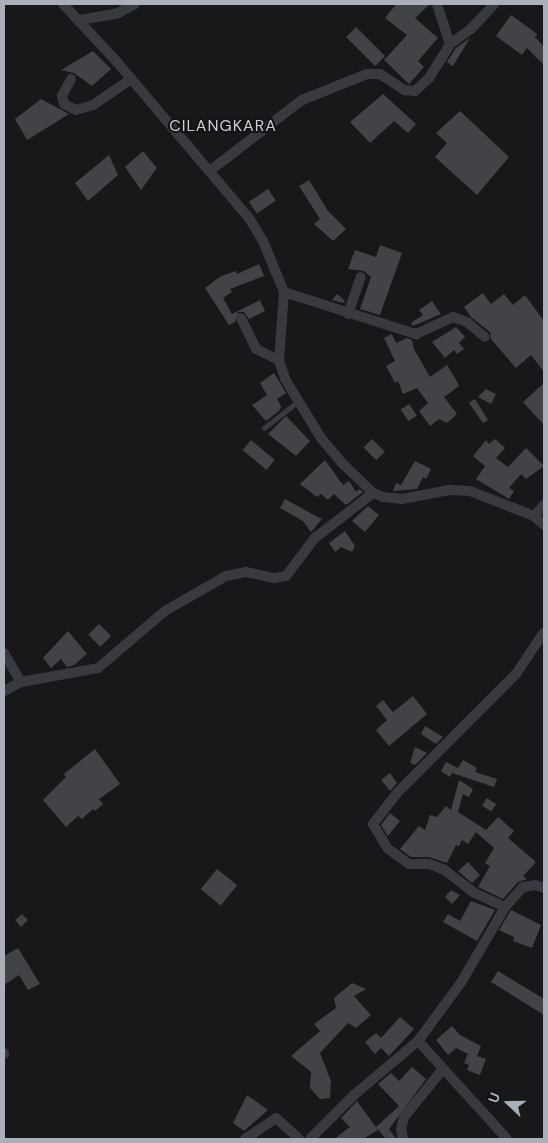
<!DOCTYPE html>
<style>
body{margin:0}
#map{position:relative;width:548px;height:1143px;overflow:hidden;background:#18181a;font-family:"DM Sans",sans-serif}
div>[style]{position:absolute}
.building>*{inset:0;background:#424347;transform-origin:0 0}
.lane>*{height:5px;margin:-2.5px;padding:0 2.5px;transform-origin:2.5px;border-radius:2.5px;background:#383a3f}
.street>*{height:10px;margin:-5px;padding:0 5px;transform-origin:5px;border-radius:5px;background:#383a3f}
span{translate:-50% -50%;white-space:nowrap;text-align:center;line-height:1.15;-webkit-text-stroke:4px #131315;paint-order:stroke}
.quarter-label{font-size:16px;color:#cbced6;letter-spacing:1px}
.frame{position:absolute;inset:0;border:5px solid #a9b0ba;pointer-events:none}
.north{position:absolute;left:483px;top:1078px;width:50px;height:50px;-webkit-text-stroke:4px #131315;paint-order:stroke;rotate:291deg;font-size:14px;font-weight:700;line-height:20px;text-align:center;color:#a9b0ba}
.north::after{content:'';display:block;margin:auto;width:18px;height:22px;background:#a9b0ba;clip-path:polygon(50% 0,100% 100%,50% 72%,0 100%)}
</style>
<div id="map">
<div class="building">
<i style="clip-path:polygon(396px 4px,430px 4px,415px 18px,438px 38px,418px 61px,424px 67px,409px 84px,384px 60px,407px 35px,385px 18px)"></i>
<i style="clip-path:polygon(511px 15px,537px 34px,535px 37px,544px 47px,544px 65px,527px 48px,522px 55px,496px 36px)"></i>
<i style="left:356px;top:27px;width:41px;height:14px;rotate:45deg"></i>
<i style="clip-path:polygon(470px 38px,453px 66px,447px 62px,456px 48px)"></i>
<i style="clip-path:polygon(93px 51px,111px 69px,92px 86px,74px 73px,61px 70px)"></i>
<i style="clip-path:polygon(383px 94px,416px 124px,408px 133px,394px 121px,370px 143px,350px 122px)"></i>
<i style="clip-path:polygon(41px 99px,69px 114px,27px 140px,15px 119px)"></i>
<i style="clip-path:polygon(460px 111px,509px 157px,477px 195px,435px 157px,447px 143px,436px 133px)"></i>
<i style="clip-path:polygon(143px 151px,157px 168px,141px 190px,125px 167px)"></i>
<i style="clip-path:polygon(109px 155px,118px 175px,88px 201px,75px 183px)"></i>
<i style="clip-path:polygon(309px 180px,328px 211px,346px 229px,333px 241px,314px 224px,320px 219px,299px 186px)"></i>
<i style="left:268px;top:189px;width:14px;height:23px;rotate:56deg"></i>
<i style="clip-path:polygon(380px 245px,402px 253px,380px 315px,360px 309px,371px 277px,364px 271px,348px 269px,355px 250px,376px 257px)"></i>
<i style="clip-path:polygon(259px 264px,264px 276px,230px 289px,232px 292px,223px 298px,232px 314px,260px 300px,265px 311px,249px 319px,244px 312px,238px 312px,235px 322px,229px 325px,205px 288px,221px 276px,236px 271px,237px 274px)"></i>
<i style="clip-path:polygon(483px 293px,491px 304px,504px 294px,513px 305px,525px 295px,544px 321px,544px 372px,531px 355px,516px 368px,491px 339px,490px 332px,471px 317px,464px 307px)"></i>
<i style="clip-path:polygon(337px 294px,345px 301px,343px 303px,332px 300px)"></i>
<i style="clip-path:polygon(432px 301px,441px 314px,413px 326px,411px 323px,423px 315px,419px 310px)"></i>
<i style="clip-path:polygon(456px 327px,465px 337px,459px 343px,464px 349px,457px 354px,454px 350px,445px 358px,432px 342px)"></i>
<i style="clip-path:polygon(392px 334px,396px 343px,407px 338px,412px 340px,414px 349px,430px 377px,447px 365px,455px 378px,459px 386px,444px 397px,457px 414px,447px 423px,439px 419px,430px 426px,419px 411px,428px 403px,417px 388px,403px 394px,398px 381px,395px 383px,386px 366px,395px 361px,384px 338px)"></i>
<i style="clip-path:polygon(274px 373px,286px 393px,277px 399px,281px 406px,280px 410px,266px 421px,252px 405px,267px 395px,260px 383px)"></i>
<i style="clip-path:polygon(544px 383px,544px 425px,523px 402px)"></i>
<i style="clip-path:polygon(486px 389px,496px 394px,491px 404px,478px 397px)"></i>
<i style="clip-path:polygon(475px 399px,488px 420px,483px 423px,469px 403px)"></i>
<i style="left:409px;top:404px;width:14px;height:10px;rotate:56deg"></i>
<i style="clip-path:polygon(286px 416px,310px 441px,296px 456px,268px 434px)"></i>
<i style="left:372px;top:439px;width:18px;height:12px;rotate:45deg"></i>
<i style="clip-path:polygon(495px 439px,505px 448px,496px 458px,508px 467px,526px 448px,544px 466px,526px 479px,521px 474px,509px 488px,514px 491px,509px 499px,476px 479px,485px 466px,473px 456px,486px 440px,489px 444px)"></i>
<i style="left:251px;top:440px;width:31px;height:13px;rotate:40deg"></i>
<i style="clip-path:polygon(325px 460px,343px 485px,349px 481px,356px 492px,359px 489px,363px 492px,346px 505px,334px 494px,328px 500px,321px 494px,317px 497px,300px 484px)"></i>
<i style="clip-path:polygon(415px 461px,431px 469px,426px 479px,423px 477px,417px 489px,393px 491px,396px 483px,401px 485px)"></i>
<i style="clip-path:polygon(285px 499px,314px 515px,322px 519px,311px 532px,303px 521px,280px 508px)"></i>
<i style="clip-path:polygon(368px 506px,379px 515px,365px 532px,352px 521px)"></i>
<i style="clip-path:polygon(345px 531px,355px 546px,352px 552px,341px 547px,335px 552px,329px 543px)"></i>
<i style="left:99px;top:624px;width:17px;height:15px;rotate:45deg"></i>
<i style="clip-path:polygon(68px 631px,87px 654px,74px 665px,67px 667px,61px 659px,51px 668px,43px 658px)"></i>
<i style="clip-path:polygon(413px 696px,427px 714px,389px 746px,376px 730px,387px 720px,376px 706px,383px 700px,393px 712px)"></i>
<i style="clip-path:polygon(425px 726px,443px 737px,436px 744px,421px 734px)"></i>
<i style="clip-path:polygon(415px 747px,427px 753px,415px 765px,410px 763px)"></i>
<i style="clip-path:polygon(95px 749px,120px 784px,99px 799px,103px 804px,95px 811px,93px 809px,82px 819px,78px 816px,66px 827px,43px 800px,66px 777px,64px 774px)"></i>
<i style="clip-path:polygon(463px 760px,477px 768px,475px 772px,497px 779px,494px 787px,452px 773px,450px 777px,441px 771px,446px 762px,458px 768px)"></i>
<i style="clip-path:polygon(390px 773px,397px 783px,390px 791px,381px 780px)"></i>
<i style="clip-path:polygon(459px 780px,473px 789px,469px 797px,463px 794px,458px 812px,486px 830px,498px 817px,514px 831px,508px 838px,536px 862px,523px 876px,527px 879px,518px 882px,503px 899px,478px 887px,490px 866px,485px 863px,494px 848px,476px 832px,468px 844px,462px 840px,459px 846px,456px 845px,447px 863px,429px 857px,411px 857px,400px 849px,419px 826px,425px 830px,430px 815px,437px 817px,446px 806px,451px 810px)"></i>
<i style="left:487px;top:798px;width:11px;height:9px;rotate:34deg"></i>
<i style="clip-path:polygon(390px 813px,400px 821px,388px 836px,381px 825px)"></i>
<i style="clip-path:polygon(468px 862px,480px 875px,472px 883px,458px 871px)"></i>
<i style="left:217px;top:869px;width:26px;height:26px;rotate:39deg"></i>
<i style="clip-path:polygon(451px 890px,460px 895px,452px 904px,445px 897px)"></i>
<i style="clip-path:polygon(471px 901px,495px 910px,477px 941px,443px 922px,448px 914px,460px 921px)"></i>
<i style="clip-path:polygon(511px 910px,541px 925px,532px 948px,513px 941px,514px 937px,499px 930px)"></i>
<i style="clip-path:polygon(22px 914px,28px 920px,21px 927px,15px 920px)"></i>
<i style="clip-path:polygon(18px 948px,40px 984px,28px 990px,19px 975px,4px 985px,4px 956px)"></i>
<i style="clip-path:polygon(498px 971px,544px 999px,544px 1015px,491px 982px)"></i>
<i style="clip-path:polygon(352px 983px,366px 989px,354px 996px,371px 1015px,356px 1028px,348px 1023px,320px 1053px,331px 1081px,330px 1098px,320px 1099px,310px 1088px,311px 1072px,291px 1056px,320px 1031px,314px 1024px,336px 1008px,334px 998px)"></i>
<i style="clip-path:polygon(400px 1017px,414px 1029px,389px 1056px,381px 1048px,375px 1054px,365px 1042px,376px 1033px,381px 1038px)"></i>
<i style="clip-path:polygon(452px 1026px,460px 1035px,481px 1046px,477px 1056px,486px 1059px,480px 1075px,467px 1070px,469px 1065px,464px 1063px,468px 1054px,456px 1048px,448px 1055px,436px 1040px)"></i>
<i style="clip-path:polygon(412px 1067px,426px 1079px,389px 1129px,396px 1139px,386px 1139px,376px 1127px,399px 1106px,378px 1084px,391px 1073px,399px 1081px)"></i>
<i style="clip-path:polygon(247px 1095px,268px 1110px,244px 1131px,233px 1123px)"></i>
<i style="clip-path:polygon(357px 1101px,378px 1130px,363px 1139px,334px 1139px,350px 1127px,341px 1118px)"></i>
</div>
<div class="lane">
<i style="left:264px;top:428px;width:42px;rotate:-38.2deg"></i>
</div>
<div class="street">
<i style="left:63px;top:4px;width:79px;rotate:47deg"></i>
<i style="left:117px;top:62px;width:204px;rotate:49.8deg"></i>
<i style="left:249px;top:218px;width:27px;rotate:59deg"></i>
<i style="left:263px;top:241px;width:55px;rotate:67.6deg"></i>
<i style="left:284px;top:292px;width:68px;rotate:94.2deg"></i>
<i style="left:279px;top:360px;width:20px;rotate:72deg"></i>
<i style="left:285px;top:379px;width:69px;rotate:58.6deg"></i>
<i style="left:321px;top:438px;width:34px;rotate:50deg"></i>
<i style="left:343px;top:464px;width:42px;rotate:44deg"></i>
<i style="left:373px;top:493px;width:11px;rotate:22deg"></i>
<i style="left:383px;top:497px;width:19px;rotate:6deg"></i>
<i style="left:402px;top:499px;width:48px;rotate:-10.8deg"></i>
<i style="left:449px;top:490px;width:21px;rotate:3deg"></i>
<i style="left:470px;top:491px;width:69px;rotate:21.3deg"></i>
<i style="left:534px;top:516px;width:13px;rotate:42deg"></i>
<i style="left:437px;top:4px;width:42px;rotate:72deg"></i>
<i style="left:80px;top:20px;width:39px;rotate:-10deg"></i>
<i style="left:118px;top:13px;width:19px;rotate:-28deg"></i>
<i style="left:71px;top:79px;width:19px;rotate:118deg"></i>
<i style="left:62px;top:96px;width:8px;rotate:76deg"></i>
<i style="left:64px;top:104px;width:13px;rotate:27deg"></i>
<i style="left:76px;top:110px;width:18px;rotate:-16deg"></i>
<i style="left:93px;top:105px;width:46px;rotate:-34.4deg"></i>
<i style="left:211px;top:170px;width:115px;rotate:-37.6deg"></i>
<i style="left:302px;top:100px;width:70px;rotate:-21.8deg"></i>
<i style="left:367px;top:74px;width:13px"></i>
<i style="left:380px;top:74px;width:30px;rotate:33deg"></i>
<i style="left:405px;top:90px;width:10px;rotate:6deg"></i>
<i style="left:415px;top:91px;width:19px;rotate:-43deg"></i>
<i style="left:429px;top:78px;width:40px;rotate:-58deg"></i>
<i style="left:450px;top:44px;width:26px;rotate:-36deg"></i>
<i style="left:471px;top:29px;width:34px;rotate:-47deg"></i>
<i style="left:284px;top:292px;width:139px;rotate:17.7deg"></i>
<i style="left:416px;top:334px;width:41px;rotate:-24.7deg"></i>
<i style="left:453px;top:317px;width:15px;rotate:20deg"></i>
<i style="left:467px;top:322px;width:23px;rotate:40deg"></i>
<i style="left:348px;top:314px;width:39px;rotate:-71deg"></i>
<i style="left:241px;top:318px;width:34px;rotate:64deg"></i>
<i style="left:256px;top:349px;width:25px;rotate:26deg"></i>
<i style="left:534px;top:516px;width:15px;rotate:-48deg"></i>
<i style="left:4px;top:653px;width:34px;rotate:60deg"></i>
<i style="left:4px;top:691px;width:19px;rotate:-28deg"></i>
<i style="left:21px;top:682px;width:78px;rotate:-10.3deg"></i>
<i style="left:98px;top:668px;width:88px;rotate:-40.4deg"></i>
<i style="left:165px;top:611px;width:70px;rotate:-29.8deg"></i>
<i style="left:226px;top:576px;width:20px;rotate:-11deg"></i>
<i style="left:246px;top:572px;width:29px;rotate:12deg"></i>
<i style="left:274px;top:578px;width:12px;rotate:-9deg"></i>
<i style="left:286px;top:576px;width:48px;rotate:-52.7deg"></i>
<i style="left:315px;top:538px;width:73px;rotate:-37.8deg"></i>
<i style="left:505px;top:907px;width:35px;rotate:-155deg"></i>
<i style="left:473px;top:892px;width:36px;rotate:-142deg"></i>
<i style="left:445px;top:870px;width:17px;rotate:-159deg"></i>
<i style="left:429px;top:864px;width:20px;rotate:180deg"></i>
<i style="left:409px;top:864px;width:26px;rotate:-144deg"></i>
<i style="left:388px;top:849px;width:29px;rotate:-121deg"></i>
<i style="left:373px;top:824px;width:41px;rotate:-52deg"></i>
<i style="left:398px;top:792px;width:167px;rotate:-45deg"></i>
<i style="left:516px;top:674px;width:50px;rotate:-56.3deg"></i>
<i style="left:4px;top:1053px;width:1px;rotate:90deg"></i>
<i style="left:245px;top:1139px;width:37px;rotate:-34deg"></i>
<i style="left:276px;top:1118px;width:31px;rotate:42deg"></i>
<i style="left:310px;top:1139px;width:62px;rotate:-45deg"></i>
<i style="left:354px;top:1095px;width:84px;rotate:-40.2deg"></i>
<i style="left:403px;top:1139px;width:10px;rotate:-101deg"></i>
<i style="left:401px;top:1129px;width:12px;rotate:-76deg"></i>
<i style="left:404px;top:1117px;width:60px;rotate:-51deg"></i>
<i style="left:507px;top:1139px;width:132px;rotate:-132.2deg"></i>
<i style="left:418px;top:1041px;width:74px;rotate:-53.7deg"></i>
<i style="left:462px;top:981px;width:86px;rotate:-59.8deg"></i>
<i style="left:505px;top:907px;width:27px;rotate:-48deg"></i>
<i style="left:523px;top:887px;width:12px;rotate:-9deg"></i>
<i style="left:535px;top:885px;width:9px;rotate:18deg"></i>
</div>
<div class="quarter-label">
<span style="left:223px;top:126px">CILANGKARA</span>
</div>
<div class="frame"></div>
<div class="north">U</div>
</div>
